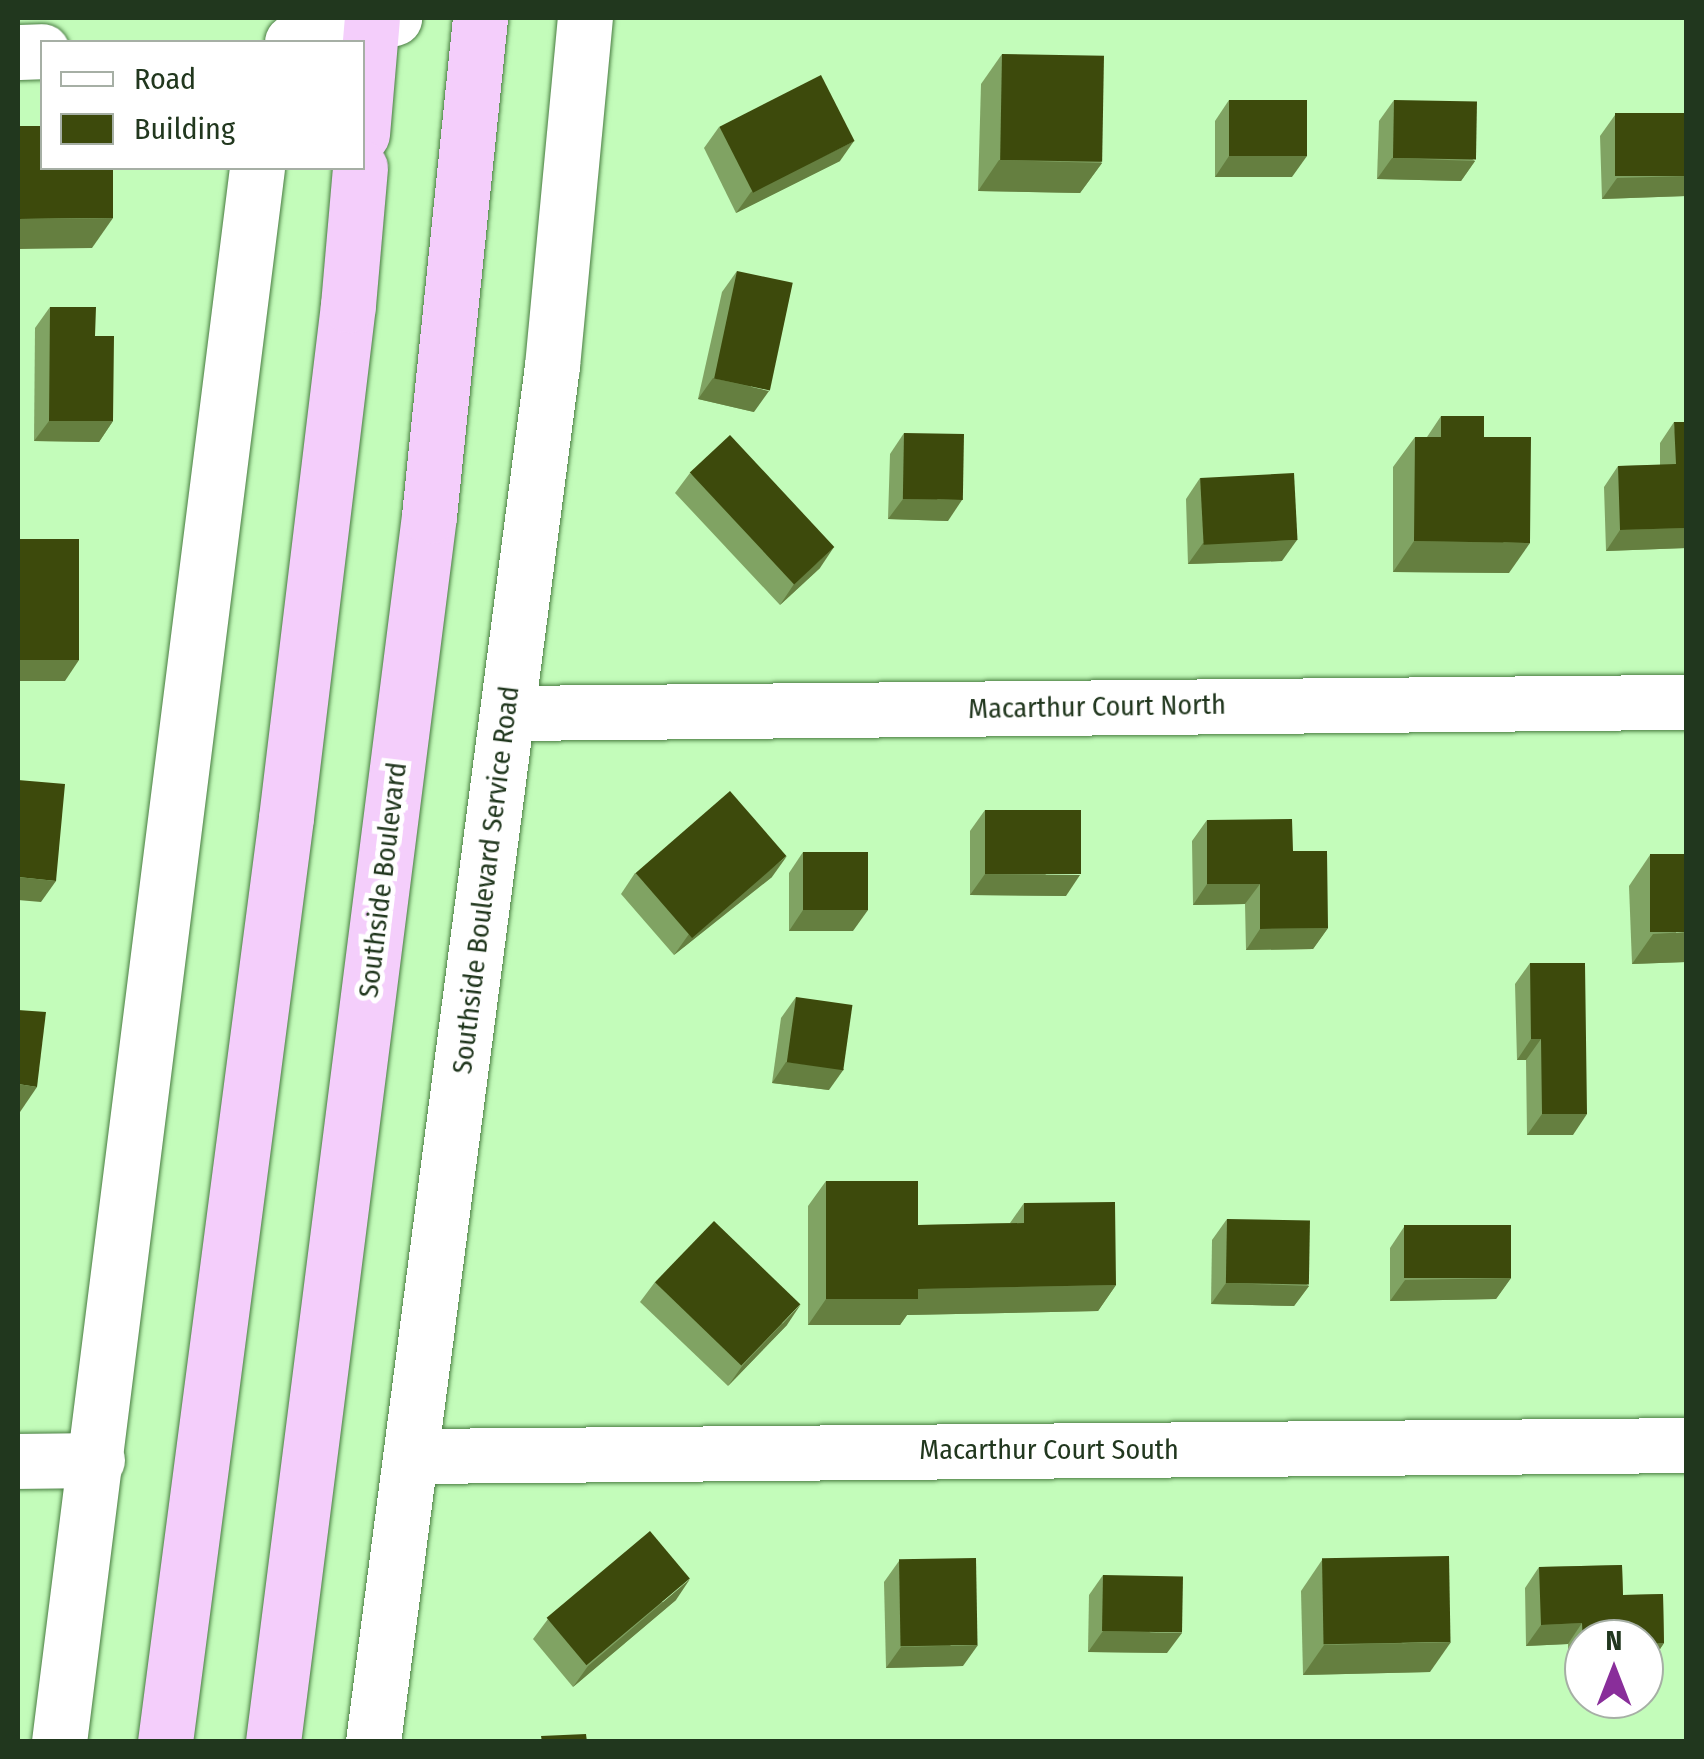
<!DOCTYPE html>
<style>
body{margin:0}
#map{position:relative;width:1704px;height:1759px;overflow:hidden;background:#c3fcba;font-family:"Fira Sans Condensed",sans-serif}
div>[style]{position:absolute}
.roads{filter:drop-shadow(0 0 2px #487c41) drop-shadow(0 0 2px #487c41)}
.minor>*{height:55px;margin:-27.5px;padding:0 27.5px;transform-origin:27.5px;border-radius:27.5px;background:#fff}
.trunk>*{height:55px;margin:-27.5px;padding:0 27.5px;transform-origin:27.5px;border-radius:27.5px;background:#f4cefb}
.wall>*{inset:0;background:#80a363}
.shaded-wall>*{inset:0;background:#657f40}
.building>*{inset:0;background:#3d4a0c;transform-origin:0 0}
span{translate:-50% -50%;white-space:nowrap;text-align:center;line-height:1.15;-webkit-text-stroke:10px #fff;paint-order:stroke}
.street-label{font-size:28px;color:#21371e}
.frame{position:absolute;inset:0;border:20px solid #21371e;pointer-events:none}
.legend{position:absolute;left:40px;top:40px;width:325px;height:130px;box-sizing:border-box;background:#fff;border:2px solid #a6afa5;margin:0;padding:12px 18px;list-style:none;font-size:30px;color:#21371e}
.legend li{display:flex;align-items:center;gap:20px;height:50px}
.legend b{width:50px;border:2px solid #a6afa5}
.north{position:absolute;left:1564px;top:1619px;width:100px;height:100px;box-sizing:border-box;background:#fff;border:2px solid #a6afa5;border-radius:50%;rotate:0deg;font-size:28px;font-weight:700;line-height:40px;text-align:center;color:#21371e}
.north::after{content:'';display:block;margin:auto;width:35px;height:45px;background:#892e9a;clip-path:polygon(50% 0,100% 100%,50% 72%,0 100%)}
</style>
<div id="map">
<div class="roads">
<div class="minor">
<i style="left:292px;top:42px;width:105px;rotate:-13.2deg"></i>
<i style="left:18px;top:52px;width:24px;rotate:-2deg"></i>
<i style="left:508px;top:713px;width:1178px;rotate:-0.54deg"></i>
<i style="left:411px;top:1456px;width:1275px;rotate:-0.49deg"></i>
<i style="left:18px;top:1461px;width:79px;rotate:-0.7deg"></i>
<i style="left:59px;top:1742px;width:1586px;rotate:-82.83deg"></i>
<i style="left:373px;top:1742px;width:1388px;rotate:-82.59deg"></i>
<i style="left:552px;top:366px;width:350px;rotate:-84.6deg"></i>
</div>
<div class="trunk">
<i style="left:362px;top:134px;width:116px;rotate:-85.1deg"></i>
<i style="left:165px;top:1742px;width:932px;rotate:-82.54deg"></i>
<i style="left:286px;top:818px;width:517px;rotate:-83.11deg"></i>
<i style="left:348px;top:305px;width:138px;rotate:-85deg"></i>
<i style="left:273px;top:1742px;width:1236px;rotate:-82.75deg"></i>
<i style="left:429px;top:516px;width:501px;rotate:-84.15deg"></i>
</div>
</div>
<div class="wall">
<i style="clip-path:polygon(1002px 54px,1102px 163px,1080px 193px,978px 191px,981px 84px)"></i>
<i style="clip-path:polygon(1229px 100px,1292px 177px,1215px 177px,1215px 121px)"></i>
<i style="clip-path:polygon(1394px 100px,1475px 161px,1461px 181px,1377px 179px,1379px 121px)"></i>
<i style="clip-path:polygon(1686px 113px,1686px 196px,1602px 199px,1600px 136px,1615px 115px)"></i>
<i style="clip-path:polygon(719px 127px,840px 161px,736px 213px,704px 148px)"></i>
<i style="clip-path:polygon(737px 271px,754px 412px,698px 399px,722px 292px)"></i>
<i style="clip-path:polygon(50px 307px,95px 336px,113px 421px,99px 442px,34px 441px,35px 328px)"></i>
<i style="clip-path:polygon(1441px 416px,1484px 437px,1509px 573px,1393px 572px,1393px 467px,1415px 437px,1427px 437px)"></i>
<i style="clip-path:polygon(1674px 422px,1686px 548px,1606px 551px,1604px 487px,1618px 466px,1660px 465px,1660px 443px)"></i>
<i style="clip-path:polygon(904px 433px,948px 521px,888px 519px,890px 454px)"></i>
<i style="clip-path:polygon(690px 473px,820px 568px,780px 605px,675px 493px)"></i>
<i style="clip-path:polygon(1200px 478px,1282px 561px,1188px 564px,1186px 499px)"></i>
<i style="clip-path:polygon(985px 810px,1066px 896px,970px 895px,970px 831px)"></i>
<i style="clip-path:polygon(1207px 820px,1293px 851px,1328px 928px,1313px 949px,1246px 950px,1245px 904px,1193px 905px,1192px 841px)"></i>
<i style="clip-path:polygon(803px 852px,853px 931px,789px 931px,789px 873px)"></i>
<i style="clip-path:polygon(1650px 855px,1686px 962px,1632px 964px,1629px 886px)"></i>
<i style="clip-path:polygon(635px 873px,772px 877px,674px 955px,621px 894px)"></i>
<i style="clip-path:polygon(1530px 963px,1573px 1135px,1527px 1135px,1526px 1060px,1517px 1060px,1515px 984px)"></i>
<i style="clip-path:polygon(796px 997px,829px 1090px,772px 1083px,781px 1018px)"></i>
<i style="clip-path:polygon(826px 1181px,918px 1225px,1010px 1223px,1024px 1203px,1116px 1285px,1098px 1311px,907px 1315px,900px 1325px,808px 1325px,808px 1206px)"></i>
<i style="clip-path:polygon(1227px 1219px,1309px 1286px,1294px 1306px,1211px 1304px,1212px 1240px)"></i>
<i style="clip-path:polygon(1404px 1227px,1511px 1278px,1496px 1299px,1390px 1301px,1390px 1248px)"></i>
<i style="clip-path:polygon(655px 1282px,787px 1325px,728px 1386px,640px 1302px)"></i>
<i style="clip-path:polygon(1322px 1560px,1430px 1672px,1303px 1675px,1301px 1591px)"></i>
<i style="clip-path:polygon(899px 1561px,963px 1666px,886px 1668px,884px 1582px)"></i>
<i style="clip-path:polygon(1622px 1565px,1623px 1595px,1663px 1594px,1664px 1643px,1650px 1664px,1644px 1664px,1644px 1639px,1584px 1639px,1584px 1666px,1568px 1666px,1568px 1644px,1526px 1646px,1525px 1588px,1539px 1567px)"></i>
<i style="clip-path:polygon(1103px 1575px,1167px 1653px,1088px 1652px,1089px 1595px)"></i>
<i style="clip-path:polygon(676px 1600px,573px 1687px,533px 1639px,548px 1619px)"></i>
</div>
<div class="shaded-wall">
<i style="clip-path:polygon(854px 141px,840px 161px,736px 213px,751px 192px)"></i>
<i style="clip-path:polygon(1229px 156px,1307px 156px,1292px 177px,1215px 177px)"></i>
<i style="clip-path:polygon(1392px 158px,1475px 161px,1461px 181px,1377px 179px)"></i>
<i style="clip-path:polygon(999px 160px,1102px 163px,1080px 193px,978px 191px)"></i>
<i style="clip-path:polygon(1686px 176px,1686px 196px,1602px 199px,1617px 178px)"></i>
<i style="clip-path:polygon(113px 218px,92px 248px,18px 249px,18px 219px)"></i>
<i style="clip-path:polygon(713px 378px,769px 391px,754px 412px,698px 399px)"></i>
<i style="clip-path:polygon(49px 421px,113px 421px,99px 442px,34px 441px)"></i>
<i style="clip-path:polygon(903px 499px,962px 500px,948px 521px,888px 519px)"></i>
<i style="clip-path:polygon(1686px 528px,1686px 548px,1606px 551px,1620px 530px)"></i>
<i style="clip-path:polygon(1297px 540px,1282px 561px,1188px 564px,1203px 543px)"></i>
<i style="clip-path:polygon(1414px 541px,1530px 543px,1509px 573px,1393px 572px)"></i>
<i style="clip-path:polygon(834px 547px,820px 568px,780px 605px,794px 584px)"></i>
<i style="clip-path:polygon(18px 660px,79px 660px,65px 681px,18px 681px)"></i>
<i style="clip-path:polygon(787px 856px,772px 877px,674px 955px,689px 934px)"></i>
<i style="clip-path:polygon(985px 874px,1080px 875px,1066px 896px,970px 895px)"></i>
<i style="clip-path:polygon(18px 877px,56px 881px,41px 902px,18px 900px)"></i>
<i style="clip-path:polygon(1207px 884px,1260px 884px,1245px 904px,1193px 905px)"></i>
<i style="clip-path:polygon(803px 910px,868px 910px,853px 931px,789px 931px)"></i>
<i style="clip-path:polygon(1328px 928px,1313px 949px,1246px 950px,1260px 929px)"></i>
<i style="clip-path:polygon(1686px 932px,1686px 962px,1632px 964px,1653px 934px)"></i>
<i style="clip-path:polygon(1531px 1039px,1541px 1039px,1526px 1060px,1517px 1060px)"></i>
<i style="clip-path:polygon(786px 1062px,844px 1069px,829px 1090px,772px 1083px)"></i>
<i style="clip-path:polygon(18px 1084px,37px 1087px,18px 1115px)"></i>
<i style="clip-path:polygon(1542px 1114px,1587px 1114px,1573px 1135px,1527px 1135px)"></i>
<i style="clip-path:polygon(1511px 1278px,1496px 1299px,1390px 1301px,1405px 1280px)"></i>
<i style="clip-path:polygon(1226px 1283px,1309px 1286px,1294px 1306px,1211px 1304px)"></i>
<i style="clip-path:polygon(1116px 1285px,1098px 1311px,907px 1315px,900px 1325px,808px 1325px,826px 1299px,918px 1289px)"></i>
<i style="clip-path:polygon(801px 1304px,787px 1325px,728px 1386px,743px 1365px)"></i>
<i style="clip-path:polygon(690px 1579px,676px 1600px,573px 1687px,588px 1666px)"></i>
<i style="clip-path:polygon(1582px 1623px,1568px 1644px,1526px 1646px,1541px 1625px)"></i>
<i style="clip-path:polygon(1103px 1631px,1182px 1633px,1167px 1653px,1088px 1652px)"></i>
<i style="clip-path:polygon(1451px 1642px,1430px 1672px,1303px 1675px,1324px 1645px)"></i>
<i style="clip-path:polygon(1664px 1643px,1650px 1664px,1644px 1664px,1644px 1644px)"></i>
<i style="clip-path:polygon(978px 1645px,963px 1666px,886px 1668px,901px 1647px)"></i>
<i style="clip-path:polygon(1583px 1645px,1584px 1666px,1568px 1666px)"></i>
</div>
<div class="building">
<i style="left:1002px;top:54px;width:102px;height:106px;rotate:1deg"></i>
<i style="left:821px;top:75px;width:74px;height:114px;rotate:63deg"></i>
<i style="left:1229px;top:100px;width:78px;height:56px"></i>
<i style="left:1394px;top:100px;width:83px;height:58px;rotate:1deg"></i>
<i style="left:1686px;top:113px;width:63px;height:71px;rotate:90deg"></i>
<i style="clip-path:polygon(18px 126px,42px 126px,42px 168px,113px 168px,113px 218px,18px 219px)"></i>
<i style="left:737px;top:271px;width:57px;height:110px;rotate:12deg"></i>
<i style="clip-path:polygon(50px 307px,96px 307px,95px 336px,114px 336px,113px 421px,49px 421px)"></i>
<i style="clip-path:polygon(1441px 416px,1484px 416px,1484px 437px,1531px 437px,1530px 543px,1414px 541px,1415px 437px,1441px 437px)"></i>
<i style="clip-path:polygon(1674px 422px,1686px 422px,1686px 528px,1620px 530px,1618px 466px,1676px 464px)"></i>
<i style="left:904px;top:433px;width:60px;height:66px;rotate:1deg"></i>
<i style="left:730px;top:435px;width:153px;height:55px;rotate:47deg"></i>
<i style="left:1294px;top:473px;width:67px;height:94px;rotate:87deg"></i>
<i style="left:18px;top:539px;width:61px;height:121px"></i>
<i style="clip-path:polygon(18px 780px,65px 784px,56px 881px,18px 877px)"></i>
<i style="left:730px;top:791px;width:86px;height:125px;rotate:49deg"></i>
<i style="left:985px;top:810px;width:96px;height:64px"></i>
<i style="clip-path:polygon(1292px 819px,1293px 851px,1327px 851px,1328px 928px,1260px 929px,1260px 884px,1207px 884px,1207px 820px)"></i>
<i style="left:803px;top:852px;width:65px;height:58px"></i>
<i style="left:1686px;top:854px;width:78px;height:36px;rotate:90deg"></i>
<i style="clip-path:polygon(1530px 963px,1585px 963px,1587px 1114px,1542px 1114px,1541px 1039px,1531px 1039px)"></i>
<i style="left:796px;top:997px;width:57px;height:66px;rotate:8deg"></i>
<i style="clip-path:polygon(18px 1010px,46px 1012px,37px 1087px,18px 1084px)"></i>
<i style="clip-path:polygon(826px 1181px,918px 1181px,918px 1225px,1024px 1223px,1024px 1203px,1115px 1202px,1116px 1285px,918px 1289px,918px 1299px,826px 1299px)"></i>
<i style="left:1227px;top:1219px;width:83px;height:64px;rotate:1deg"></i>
<i style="left:714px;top:1221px;width:120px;height:85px;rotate:44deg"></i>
<i style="left:1511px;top:1225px;width:53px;height:107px;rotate:90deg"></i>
<i style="left:650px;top:1531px;width:62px;height:135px;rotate:50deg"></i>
<i style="left:1449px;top:1556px;width:86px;height:127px;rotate:89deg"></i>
<i style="left:976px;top:1558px;width:87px;height:77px;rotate:89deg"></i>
<i style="clip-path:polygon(1622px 1565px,1623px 1595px,1663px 1594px,1664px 1643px,1644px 1644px,1644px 1639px,1584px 1639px,1583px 1645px,1582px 1623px,1541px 1625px,1539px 1567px)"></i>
<i style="left:1103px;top:1575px;width:80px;height:56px;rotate:1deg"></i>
<i style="clip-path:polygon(586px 1734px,587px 1742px,542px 1742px,541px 1736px)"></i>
</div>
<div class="street-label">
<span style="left:1097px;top:707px;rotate:-1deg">Macarthur Court North</span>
<span style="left:383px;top:880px;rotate:-83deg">Southside Boulevard</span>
<span style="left:486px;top:880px;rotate:-83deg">Southside Boulevard Service Road</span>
<span style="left:1049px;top:1450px">Macarthur Court South</span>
</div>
<div class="frame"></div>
<ul class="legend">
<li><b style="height:12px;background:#fff"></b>Road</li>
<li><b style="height:28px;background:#3d4a0c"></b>Building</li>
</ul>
<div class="north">N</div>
</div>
